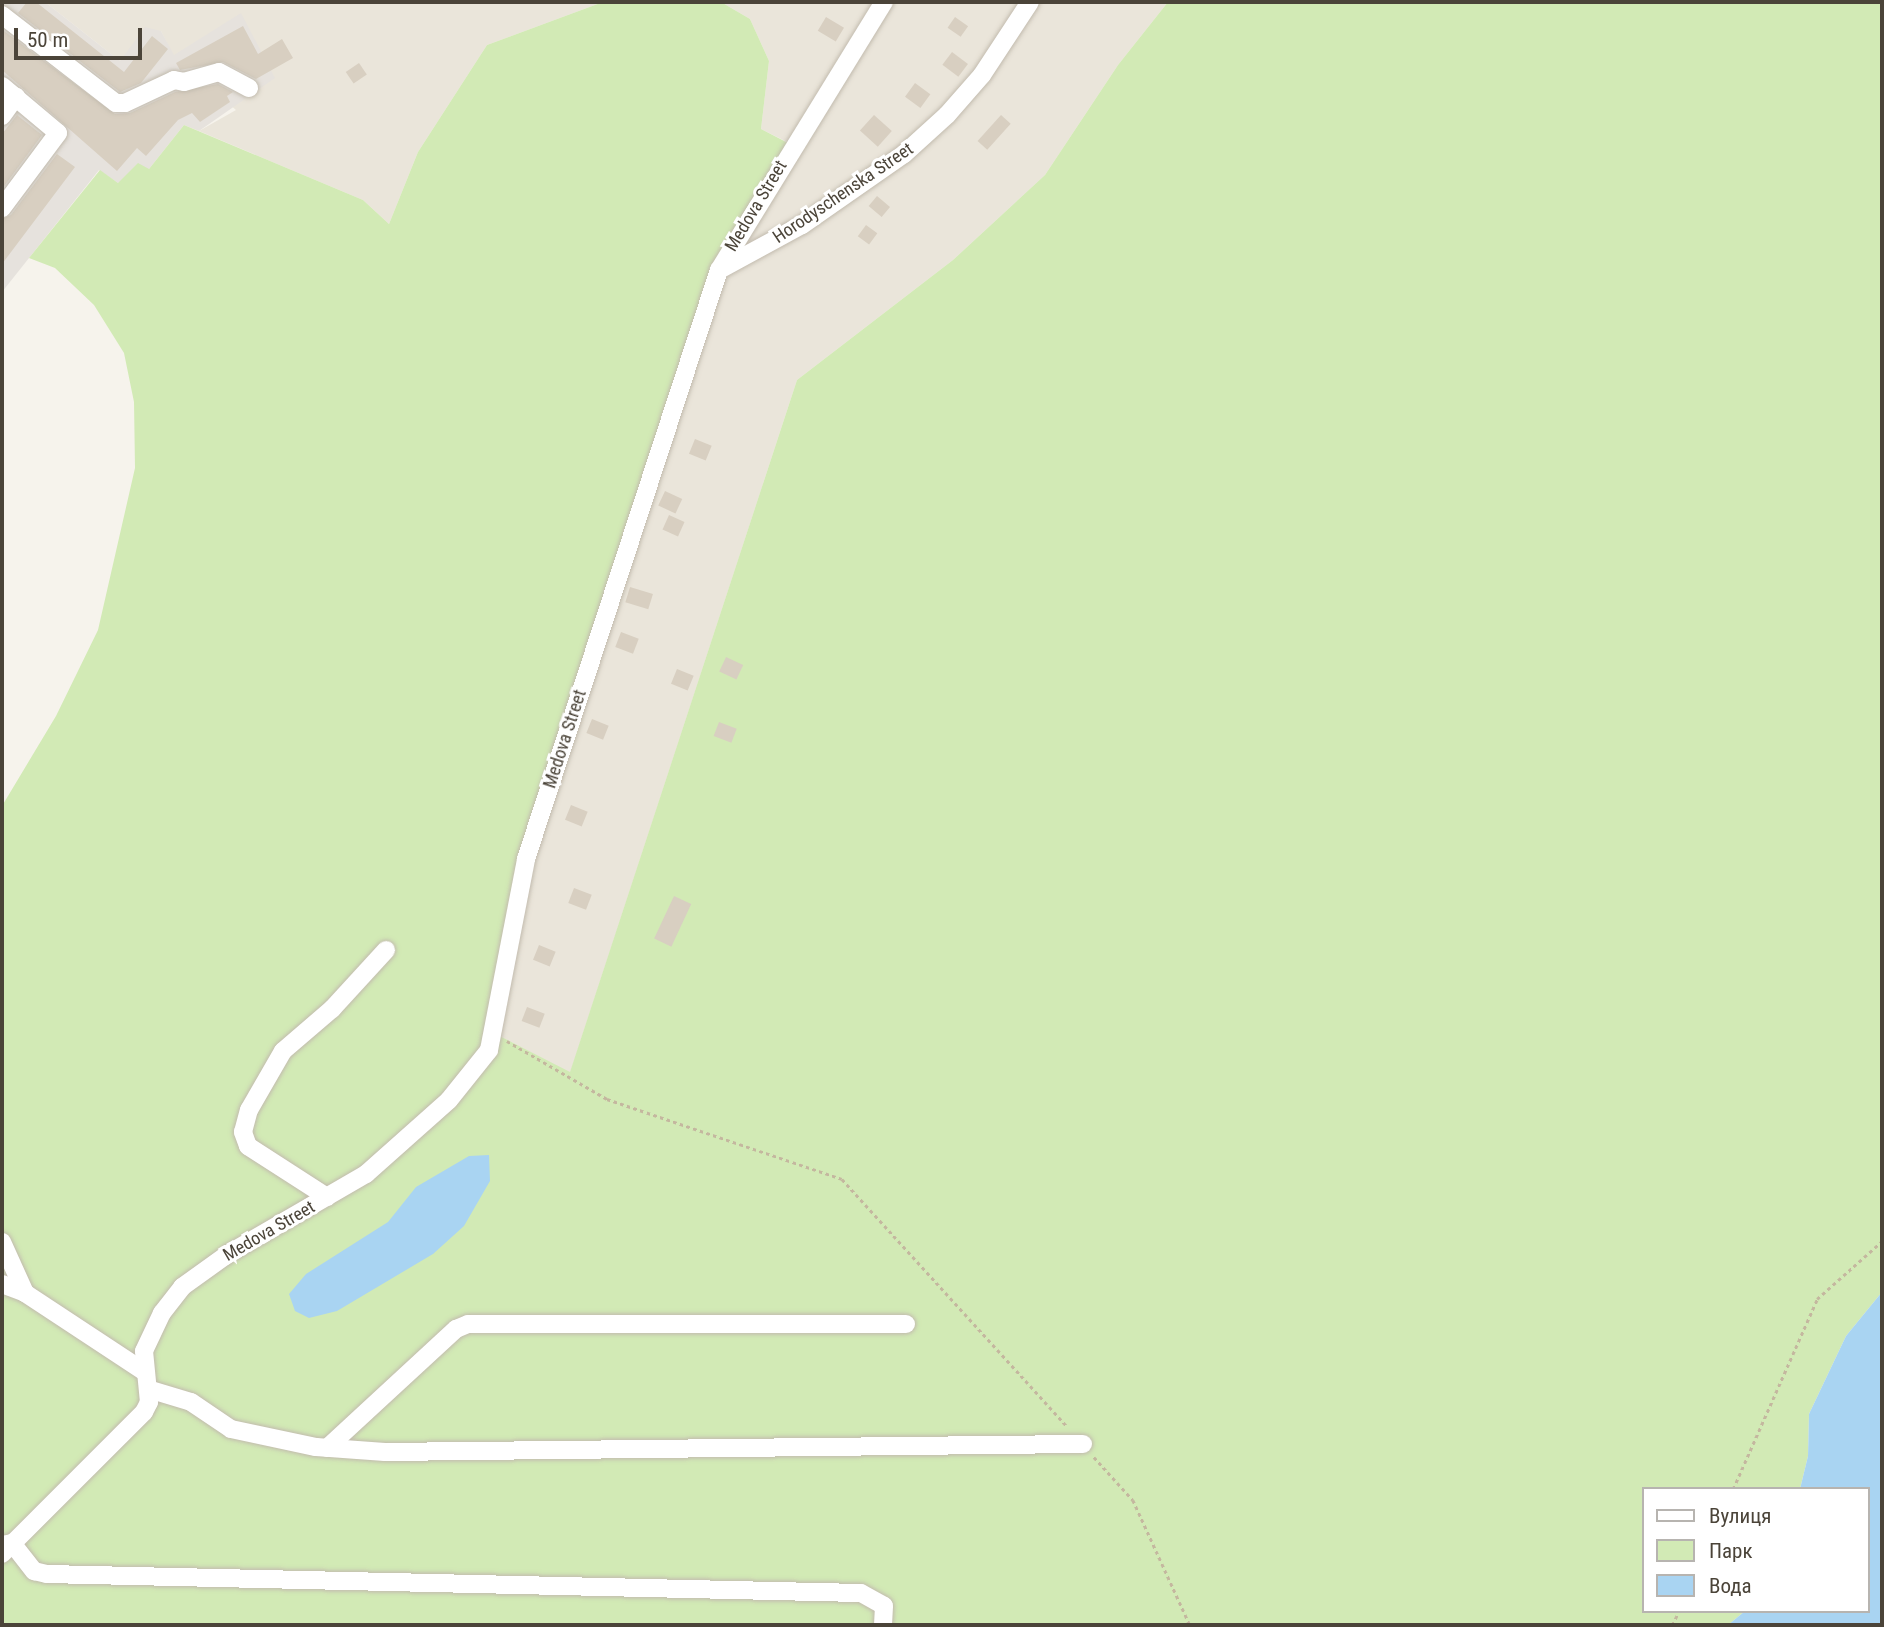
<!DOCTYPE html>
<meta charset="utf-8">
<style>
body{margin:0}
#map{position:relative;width:1884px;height:1627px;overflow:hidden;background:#f6f3ec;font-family:"Roboto Condensed",sans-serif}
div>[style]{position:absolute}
.residential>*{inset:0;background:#eae5da}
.industrial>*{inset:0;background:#e6e2dd}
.green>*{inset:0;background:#d2eab5}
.water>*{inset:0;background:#a9d4f2}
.building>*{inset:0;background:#d8cfc1;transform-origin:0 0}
.path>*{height:2.5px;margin-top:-1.25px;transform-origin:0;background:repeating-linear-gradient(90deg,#c4b79f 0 3.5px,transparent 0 7px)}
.roads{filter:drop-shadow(0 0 2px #c2bbae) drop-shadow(0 0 2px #c2bbae)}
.minor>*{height:18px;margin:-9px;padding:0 9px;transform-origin:9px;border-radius:9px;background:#fff}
span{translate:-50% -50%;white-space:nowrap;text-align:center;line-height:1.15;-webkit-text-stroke:6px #fff;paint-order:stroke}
.street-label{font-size:18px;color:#4b4439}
.frame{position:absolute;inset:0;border:4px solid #4b4439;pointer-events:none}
.legend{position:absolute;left:1642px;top:1487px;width:228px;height:126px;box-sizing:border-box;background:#fff;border:2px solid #b7b4b0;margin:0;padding:9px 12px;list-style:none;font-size:21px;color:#4b4439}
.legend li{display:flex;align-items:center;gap:14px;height:35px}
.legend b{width:35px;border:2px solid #b7b4b0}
.scale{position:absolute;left:14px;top:28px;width:128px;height:32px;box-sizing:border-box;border:4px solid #4b4439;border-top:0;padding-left:9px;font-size:21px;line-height:24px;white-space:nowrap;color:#4b4439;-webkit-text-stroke:5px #fff;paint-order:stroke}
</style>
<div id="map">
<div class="residential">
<i style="clip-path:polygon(45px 2px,603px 2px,487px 45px,418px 152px,389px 224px,363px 200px,199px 131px,236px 110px,173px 55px,161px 31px,120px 61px)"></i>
<i style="clip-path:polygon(721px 2px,1168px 2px,1118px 65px,1045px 175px,953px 260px,797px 380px,570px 1073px,494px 1033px,526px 859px,719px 270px,793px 145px,761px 129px,769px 61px,750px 19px)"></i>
</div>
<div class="industrial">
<i style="clip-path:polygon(2px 2px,45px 2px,120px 61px,145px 27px,161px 31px,174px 55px,241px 13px,275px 78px,199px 131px,184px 125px,149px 169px,118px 183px,99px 170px,2px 292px)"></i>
</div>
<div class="green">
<i style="clip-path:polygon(603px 2px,721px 2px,750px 19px,769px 61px,761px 129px,788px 143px,713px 271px,517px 861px,488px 1030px,570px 1072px,797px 380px,953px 260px,1045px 175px,1118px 65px,1168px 2px,1882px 2px,1882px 1292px,1846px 1336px,1809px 1414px,1808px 1456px,1800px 1489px,1644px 1489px,1644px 1611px,1745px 1611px,1728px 1625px,2px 1625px,2px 806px,56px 716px,98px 630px,135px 468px,134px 402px,124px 353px,94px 305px,55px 268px,29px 258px,100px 170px,118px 183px,138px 163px,149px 169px,184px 125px,363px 200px,389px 224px,418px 152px,487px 45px)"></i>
</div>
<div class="water">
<i style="clip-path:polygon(489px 1155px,490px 1181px,464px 1226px,433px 1254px,337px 1311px,309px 1318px,295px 1311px,289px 1294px,306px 1274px,388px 1222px,416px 1187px,469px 1156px)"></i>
<i style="clip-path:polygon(1882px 1292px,1882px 1625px,1728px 1625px,1745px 1611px,1868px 1611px,1868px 1489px,1800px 1489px,1808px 1456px,1809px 1414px,1846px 1336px)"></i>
</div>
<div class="building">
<i style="clip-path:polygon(27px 2px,36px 2px,124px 72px,152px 36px,168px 49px,141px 83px,120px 92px,18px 13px)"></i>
<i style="left:826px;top:17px;width:21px;height:16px;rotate:31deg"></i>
<i style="left:955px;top:17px;width:16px;height:13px;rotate:35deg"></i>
<i style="clip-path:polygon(243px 26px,258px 54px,282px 39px,293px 58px,256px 79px,223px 62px,180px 70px,176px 63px)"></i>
<i style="clip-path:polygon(4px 31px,115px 114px,130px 113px,175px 92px,218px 84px,233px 92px,227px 96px,230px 102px,200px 122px,192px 113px,178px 120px,146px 156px,137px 148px,117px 171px,2px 70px)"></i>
<i style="left:952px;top:52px;width:20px;height:16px;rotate:37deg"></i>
<i style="left:359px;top:63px;width:14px;height:16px;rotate:56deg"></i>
<i style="left:915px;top:83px;width:19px;height:17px;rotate:36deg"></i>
<i style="clip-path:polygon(17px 115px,42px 135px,2px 189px,2px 134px)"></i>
<i style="left:874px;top:115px;width:24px;height:21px;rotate:42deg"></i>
<i style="left:1001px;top:115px;width:13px;height:35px;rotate:42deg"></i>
<i style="clip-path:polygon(57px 154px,75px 167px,2px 264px,2px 219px,11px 215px)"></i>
<i style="left:877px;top:196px;width:17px;height:13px;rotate:40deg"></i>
<i style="left:866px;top:225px;width:14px;height:14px;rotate:36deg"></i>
<i style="left:695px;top:439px;width:18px;height:16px;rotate:22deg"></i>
<i style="left:665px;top:491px;width:19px;height:16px;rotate:25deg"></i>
<i style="left:669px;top:515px;width:17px;height:16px;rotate:24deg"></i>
<i style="left:630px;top:587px;width:24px;height:16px;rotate:17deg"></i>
<i style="left:621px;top:632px;width:19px;height:16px;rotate:21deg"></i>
<i style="left:726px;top:657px;width:19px;height:16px;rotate:25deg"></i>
<i style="left:677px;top:669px;width:18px;height:16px;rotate:22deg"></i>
<i style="left:592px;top:719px;width:18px;height:15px;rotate:22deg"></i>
<i style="left:719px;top:722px;width:19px;height:15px;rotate:21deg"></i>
<i style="left:571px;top:805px;width:18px;height:16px;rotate:22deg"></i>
<i style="left:574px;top:888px;width:19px;height:16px;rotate:21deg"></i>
<i style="left:674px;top:896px;width:19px;height:47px;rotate:25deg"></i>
<i style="left:539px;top:945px;width:18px;height:16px;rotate:22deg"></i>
<i style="left:527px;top:1007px;width:19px;height:15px;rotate:21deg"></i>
</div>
<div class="path">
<i style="left:507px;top:1041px;width:116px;rotate:30.1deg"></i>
<i style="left:607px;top:1099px;width:248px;rotate:18.8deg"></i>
<i style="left:842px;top:1179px;width:333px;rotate:47.7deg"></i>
<i style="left:1094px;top:1457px;width:58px;rotate:47.8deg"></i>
<i style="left:1133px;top:1500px;width:137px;rotate:65.5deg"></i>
<i style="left:1733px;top:1489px;width:208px;rotate:-66.1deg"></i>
<i style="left:1817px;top:1299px;width:87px;rotate:-41.7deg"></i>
<i style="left:1672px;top:1625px;width:16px;rotate:-63deg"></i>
</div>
<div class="roads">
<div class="minor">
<i style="left:2px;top:15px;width:144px;rotate:37.7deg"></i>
<i style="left:116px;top:103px;width:9px"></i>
<i style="left:125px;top:103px;width:54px;rotate:-25.1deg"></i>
<i style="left:174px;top:80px;width:10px;rotate:11deg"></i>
<i style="left:184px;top:82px;width:36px;rotate:-16deg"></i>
<i style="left:219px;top:72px;width:34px;rotate:28deg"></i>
<i style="left:2px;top:86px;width:73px;rotate:40deg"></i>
<i style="left:58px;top:133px;width:94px;rotate:126.7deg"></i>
<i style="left:2px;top:116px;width:24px;rotate:-54deg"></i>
<i style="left:719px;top:270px;width:94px;rotate:-28.5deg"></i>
<i style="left:802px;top:225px;width:124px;rotate:-34.8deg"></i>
<i style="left:904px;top:154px;width:58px;rotate:-42.2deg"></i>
<i style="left:947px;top:115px;width:53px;rotate:-48.8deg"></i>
<i style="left:982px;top:75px;width:87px;rotate:-56.7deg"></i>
<i style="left:327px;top:1197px;width:94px;rotate:-147.2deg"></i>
<i style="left:248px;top:1146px;width:15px;rotate:-110deg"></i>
<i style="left:243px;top:1132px;width:23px;rotate:-75deg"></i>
<i style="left:249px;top:1110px;width:68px;rotate:-60deg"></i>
<i style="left:283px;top:1051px;width:65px;rotate:-40.6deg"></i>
<i style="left:332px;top:1009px;width:80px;rotate:-47.5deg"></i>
<i style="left:2px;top:1242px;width:56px;rotate:65.7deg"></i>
<i style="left:2px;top:1284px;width:25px;rotate:21deg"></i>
<i style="left:25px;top:1293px;width:144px;rotate:33.4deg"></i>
<i style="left:148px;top:1389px;width:45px;rotate:16.8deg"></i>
<i style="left:191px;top:1402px;width:48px;rotate:34deg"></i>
<i style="left:231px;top:1429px;width:87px;rotate:12deg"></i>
<i style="left:316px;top:1447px;width:69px;rotate:4.1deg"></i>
<i style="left:385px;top:1452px;width:698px;rotate:-0.66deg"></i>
<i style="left:327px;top:1448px;width:176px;rotate:-42.7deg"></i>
<i style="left:456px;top:1329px;width:13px;rotate:-23deg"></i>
<i style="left:468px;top:1324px;width:438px"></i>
<i style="left:2px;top:1545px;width:10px;rotate:-11deg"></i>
<i style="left:12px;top:1543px;width:36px;rotate:52deg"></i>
<i style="left:34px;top:1571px;width:13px;rotate:13deg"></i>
<i style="left:47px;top:1574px;width:814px;rotate:1.34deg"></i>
<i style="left:861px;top:1593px;width:26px;rotate:29deg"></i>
<i style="left:884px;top:1606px;width:19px;rotate:93deg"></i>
<i style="left:2px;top:1554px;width:201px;rotate:-45deg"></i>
<i style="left:144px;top:1412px;width:11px;rotate:-63deg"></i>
<i style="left:149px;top:1402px;width:51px;rotate:-95.6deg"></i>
<i style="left:144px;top:1351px;width:42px;rotate:-64.7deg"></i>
<i style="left:162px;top:1313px;width:33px;rotate:-52deg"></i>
<i style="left:182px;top:1287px;width:57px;rotate:-35.7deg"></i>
<i style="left:228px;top:1254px;width:160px;rotate:-30.1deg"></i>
<i style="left:366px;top:1174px;width:111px;rotate:-41.7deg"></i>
<i style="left:449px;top:1100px;width:64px;rotate:-51.3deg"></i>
<i style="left:489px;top:1050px;width:195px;rotate:-79deg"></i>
<i style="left:526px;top:859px;width:620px;rotate:-71.86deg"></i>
<i style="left:719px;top:270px;width:315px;rotate:-58.4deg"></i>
</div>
</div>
<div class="street-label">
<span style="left:843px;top:193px;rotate:-34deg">Horodyschenska Street</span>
<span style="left:756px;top:206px;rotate:-59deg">Medova Street</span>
<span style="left:565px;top:739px;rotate:-72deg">Medova Street</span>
<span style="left:269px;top:1231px;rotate:-30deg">Medova Street</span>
</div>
<div class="frame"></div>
<ul class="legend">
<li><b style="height:9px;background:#fff"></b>Вулиця</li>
<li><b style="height:19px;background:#d2eab5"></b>Парк</li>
<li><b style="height:19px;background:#a9d4f2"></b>Вода</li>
</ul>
<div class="scale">50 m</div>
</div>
